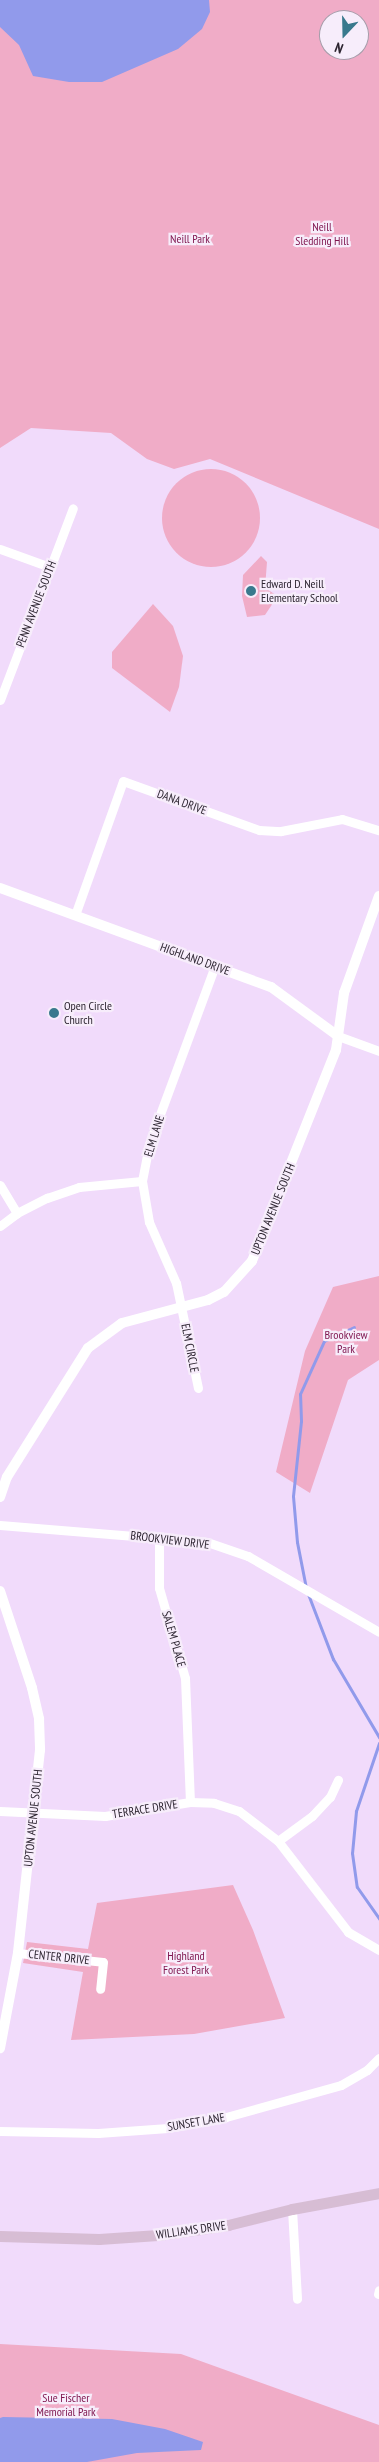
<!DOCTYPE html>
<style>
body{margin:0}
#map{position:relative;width:379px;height:2462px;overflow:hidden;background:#f1dbfb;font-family:"PT Sans Narrow",sans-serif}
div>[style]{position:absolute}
.green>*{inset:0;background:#f0acc7}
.round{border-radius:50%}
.water>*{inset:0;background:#919aeb}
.stream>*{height:3px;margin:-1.5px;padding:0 1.5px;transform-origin:1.5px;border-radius:1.5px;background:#919aeb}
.minor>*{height:9px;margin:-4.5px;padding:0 4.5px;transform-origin:4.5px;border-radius:4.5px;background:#fff}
.tertiary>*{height:10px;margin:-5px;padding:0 5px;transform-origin:5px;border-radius:5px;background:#fff}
.secondary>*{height:11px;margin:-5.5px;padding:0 5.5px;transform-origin:5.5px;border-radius:5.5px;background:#d7bdd4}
.dots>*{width:14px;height:14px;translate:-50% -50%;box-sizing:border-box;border:2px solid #f7edfb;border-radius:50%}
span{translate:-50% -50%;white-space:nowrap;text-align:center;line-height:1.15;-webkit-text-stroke:4.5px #f7edfb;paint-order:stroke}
.park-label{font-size:12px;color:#7f154e}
.poi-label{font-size:12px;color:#2c2430}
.left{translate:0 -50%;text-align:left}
.street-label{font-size:12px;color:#2c2430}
.north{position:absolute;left:319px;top:10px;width:50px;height:50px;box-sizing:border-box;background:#f7edfb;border:1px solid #a69daa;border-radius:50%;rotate:201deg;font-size:14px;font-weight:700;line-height:20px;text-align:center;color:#2c2430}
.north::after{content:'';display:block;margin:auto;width:18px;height:22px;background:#39798d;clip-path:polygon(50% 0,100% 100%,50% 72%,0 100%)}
</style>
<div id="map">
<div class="green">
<i style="clip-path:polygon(evenodd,0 0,379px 0,379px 529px,210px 459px,174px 469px,147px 459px,111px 433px,31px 428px,0 448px,0 0,329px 20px,359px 20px,359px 50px,329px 50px,329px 20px)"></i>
<i class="round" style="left:162px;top:469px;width:98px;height:98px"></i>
<i style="clip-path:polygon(261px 556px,267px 562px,265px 588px,276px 595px,275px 600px,265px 615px,247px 617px,242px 596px,243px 575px)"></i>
<i style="clip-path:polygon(153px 604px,173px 626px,183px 656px,179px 687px,170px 712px,112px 668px,112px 652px)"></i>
<i style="clip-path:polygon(379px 1276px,379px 1360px,348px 1380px,310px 1493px,276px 1472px,305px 1351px,333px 1287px)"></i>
<i style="clip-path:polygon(233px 1885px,253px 1930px,285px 2018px,194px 2034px,71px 2040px,83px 1972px,23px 1963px,27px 1942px,88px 1949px,97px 1903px)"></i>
<i style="clip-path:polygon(0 2344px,181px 2354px,379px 2425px,379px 2462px,0 2462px)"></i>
</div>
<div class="water">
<i style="clip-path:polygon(0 0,209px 0,210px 12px,202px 29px,178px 49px,102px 82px,69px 82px,33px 76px,19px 45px,0 27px)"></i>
<i style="clip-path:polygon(3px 2417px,112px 2419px,165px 2429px,203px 2442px,201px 2450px,137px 2453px,87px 2462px,0 2462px,0 2418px)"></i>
</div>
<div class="stream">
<i style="left:306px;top:1588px;width:47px;rotate:-101.1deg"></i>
<i style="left:297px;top:1542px;width:46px;rotate:-95deg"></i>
<i style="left:293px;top:1496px;width:75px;rotate:-83.9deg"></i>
<i style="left:301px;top:1421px;width:27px;rotate:-92deg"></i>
<i style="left:300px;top:1394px;width:58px;rotate:-65.6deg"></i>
<i style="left:324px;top:1341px;width:33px;rotate:-25deg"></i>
<i style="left:308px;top:1594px;width:70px;rotate:69deg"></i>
<i style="left:333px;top:1659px;width:91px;rotate:59.5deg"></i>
<i style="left:379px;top:1743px;width:72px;rotate:108.7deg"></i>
<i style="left:356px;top:1811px;width:42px;rotate:95.4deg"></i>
<i style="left:352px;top:1853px;width:34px;rotate:82deg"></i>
<i style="left:357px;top:1887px;width:39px;rotate:55deg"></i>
</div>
<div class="minor">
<i style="left:0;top:549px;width:53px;rotate:19.8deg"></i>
<i style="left:0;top:700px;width:205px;rotate:-69.2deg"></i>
<i style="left:75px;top:915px;width:142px;rotate:-70.3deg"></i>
<i style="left:123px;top:781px;width:145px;rotate:19.8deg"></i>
<i style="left:259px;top:830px;width:22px;rotate:3deg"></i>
<i style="left:281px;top:831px;width:62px;rotate:-11.1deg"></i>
<i style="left:342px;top:819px;width:39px;rotate:17deg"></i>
<i style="left:338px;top:1036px;width:44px;rotate:20.1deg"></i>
<i style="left:0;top:1185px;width:33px;rotate:59deg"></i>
<i style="left:0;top:1226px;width:21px;rotate:-37deg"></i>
<i style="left:17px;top:1213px;width:34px;rotate:-27deg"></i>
<i style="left:47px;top:1198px;width:34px;rotate:-19deg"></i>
<i style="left:79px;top:1187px;width:63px;rotate:-5.4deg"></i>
<i style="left:198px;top:1388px;width:107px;rotate:-101.8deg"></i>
<i style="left:176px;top:1283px;width:67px;rotate:-113.9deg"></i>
<i style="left:149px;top:1222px;width:42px;rotate:-99.7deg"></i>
<i style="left:142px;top:1181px;width:38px;rotate:-79deg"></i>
<i style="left:149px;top:1144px;width:190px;rotate:-69.7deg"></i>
<i style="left:0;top:1525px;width:208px;rotate:4.7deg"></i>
<i style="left:207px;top:1542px;width:43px;rotate:18.9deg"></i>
<i style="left:248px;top:1556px;width:151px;rotate:30.1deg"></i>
<i style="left:159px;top:1537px;width:51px;rotate:90deg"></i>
<i style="left:159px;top:1588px;width:94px;rotate:73.9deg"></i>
<i style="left:185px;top:1678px;width:124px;rotate:87.7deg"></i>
<i style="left:0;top:1811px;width:105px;rotate:2.7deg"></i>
<i style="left:105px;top:1816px;width:86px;rotate:-9.4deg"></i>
<i style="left:190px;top:1802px;width:24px;rotate:2deg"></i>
<i style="left:214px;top:1803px;width:26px;rotate:18deg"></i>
<i style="left:239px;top:1811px;width:49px;rotate:37.6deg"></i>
<i style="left:278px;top:1841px;width:115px;rotate:52.4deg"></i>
<i style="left:348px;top:1932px;width:36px;rotate:30deg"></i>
<i style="left:278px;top:1841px;width:42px;rotate:-36.3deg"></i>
<i style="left:312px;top:1816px;width:26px;rotate:-47deg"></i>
<i style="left:330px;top:1797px;width:19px;rotate:-65deg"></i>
<i style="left:18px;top:1953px;width:85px;rotate:6deg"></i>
<i style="left:103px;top:1962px;width:27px;rotate:96deg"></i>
<i style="left:0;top:2131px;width:98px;rotate:1.2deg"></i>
<i style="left:98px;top:2133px;width:70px;rotate:-4.1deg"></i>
<i style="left:168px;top:2128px;width:59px;rotate:-10.7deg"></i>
<i style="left:226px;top:2117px;width:119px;rotate:-15.5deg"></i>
<i style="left:341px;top:2085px;width:30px;rotate:-30deg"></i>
<i style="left:367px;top:2070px;width:17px;rotate:-45deg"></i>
<i style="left:292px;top:2209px;width:90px;rotate:86.8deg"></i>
<i style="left:378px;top:2294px;width:4px;rotate:-76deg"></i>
</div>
<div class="tertiary">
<i style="left:0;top:888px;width:289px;rotate:20.1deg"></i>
<i style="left:271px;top:987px;width:83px;rotate:36.2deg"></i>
<i style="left:0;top:1497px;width:21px;rotate:-71deg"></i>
<i style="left:7px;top:1477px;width:152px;rotate:-57.9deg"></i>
<i style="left:88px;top:1348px;width:42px;rotate:-36.3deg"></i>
<i style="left:122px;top:1323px;width:89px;rotate:-15deg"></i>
<i style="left:208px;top:1300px;width:18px;rotate:-27deg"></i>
<i style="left:224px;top:1292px;width:42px;rotate:-47.9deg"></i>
<i style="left:252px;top:1261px;width:227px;rotate:-68.3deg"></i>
<i style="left:336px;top:1050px;width:58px;rotate:-82deg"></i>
<i style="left:344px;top:993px;width:103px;rotate:-70.2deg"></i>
<i style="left:0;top:1591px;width:102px;rotate:71.7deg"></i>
<i style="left:32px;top:1688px;width:32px;rotate:77deg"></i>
<i style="left:39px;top:1719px;width:31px;rotate:88deg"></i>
<i style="left:40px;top:1750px;width:204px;rotate:96.2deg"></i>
<i style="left:18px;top:1953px;width:97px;rotate:100.7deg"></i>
</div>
<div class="secondary">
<i style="left:0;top:2236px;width:99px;rotate:1.7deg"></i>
<i style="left:99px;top:2239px;width:59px;rotate:-3.9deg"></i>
<i style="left:158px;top:2235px;width:71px;rotate:-8.1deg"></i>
<i style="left:228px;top:2225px;width:66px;rotate:-14deg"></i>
<i style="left:292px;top:2209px;width:88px;rotate:-10.4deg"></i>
</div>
<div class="dots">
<i style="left:251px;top:591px;background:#39798d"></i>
<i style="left:54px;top:1013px;background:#39798d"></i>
</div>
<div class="park-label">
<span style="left:322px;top:234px">Neill<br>Sledding Hill</span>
<span style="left:190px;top:239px">Neill Park</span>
<span style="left:346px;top:1342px">Brookview<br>Park</span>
<span style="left:186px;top:1963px">Highland<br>Forest Park</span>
<span style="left:66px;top:2405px">Sue Fischer<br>Memorial Park</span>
</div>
<div class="poi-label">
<span class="left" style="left:261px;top:591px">Edward D. Neill<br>Elementary School</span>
<span class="left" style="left:64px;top:1013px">Open Circle<br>Church</span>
</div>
<div class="street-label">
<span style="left:36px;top:604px;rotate:-69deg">PENN AVENUE SOUTH</span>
<span style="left:182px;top:802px;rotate:20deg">DANA DRIVE</span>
<span style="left:195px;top:959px;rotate:20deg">HIGHLAND DRIVE</span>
<span style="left:154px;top:1136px;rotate:-73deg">ELM LANE</span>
<span style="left:273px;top:1209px;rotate:-68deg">UPTON AVENUE SOUTH</span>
<span style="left:190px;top:1348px;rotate:79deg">ELM CIRCLE</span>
<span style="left:170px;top:1540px;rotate:7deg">BROOKVIEW DRIVE</span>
<span style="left:174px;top:1639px;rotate:74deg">SALEM PLACE</span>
<span style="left:145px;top:1809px;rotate:-9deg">TERRACE DRIVE</span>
<span style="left:33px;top:1818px;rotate:-84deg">UPTON AVENUE SOUTH</span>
<span style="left:59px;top:1957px;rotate:6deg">CENTER DRIVE</span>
<span style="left:196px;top:2122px;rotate:-10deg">SUNSET LANE</span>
<span style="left:191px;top:2230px;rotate:-8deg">WILLIAMS DRIVE</span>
</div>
<div class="north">N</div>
</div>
